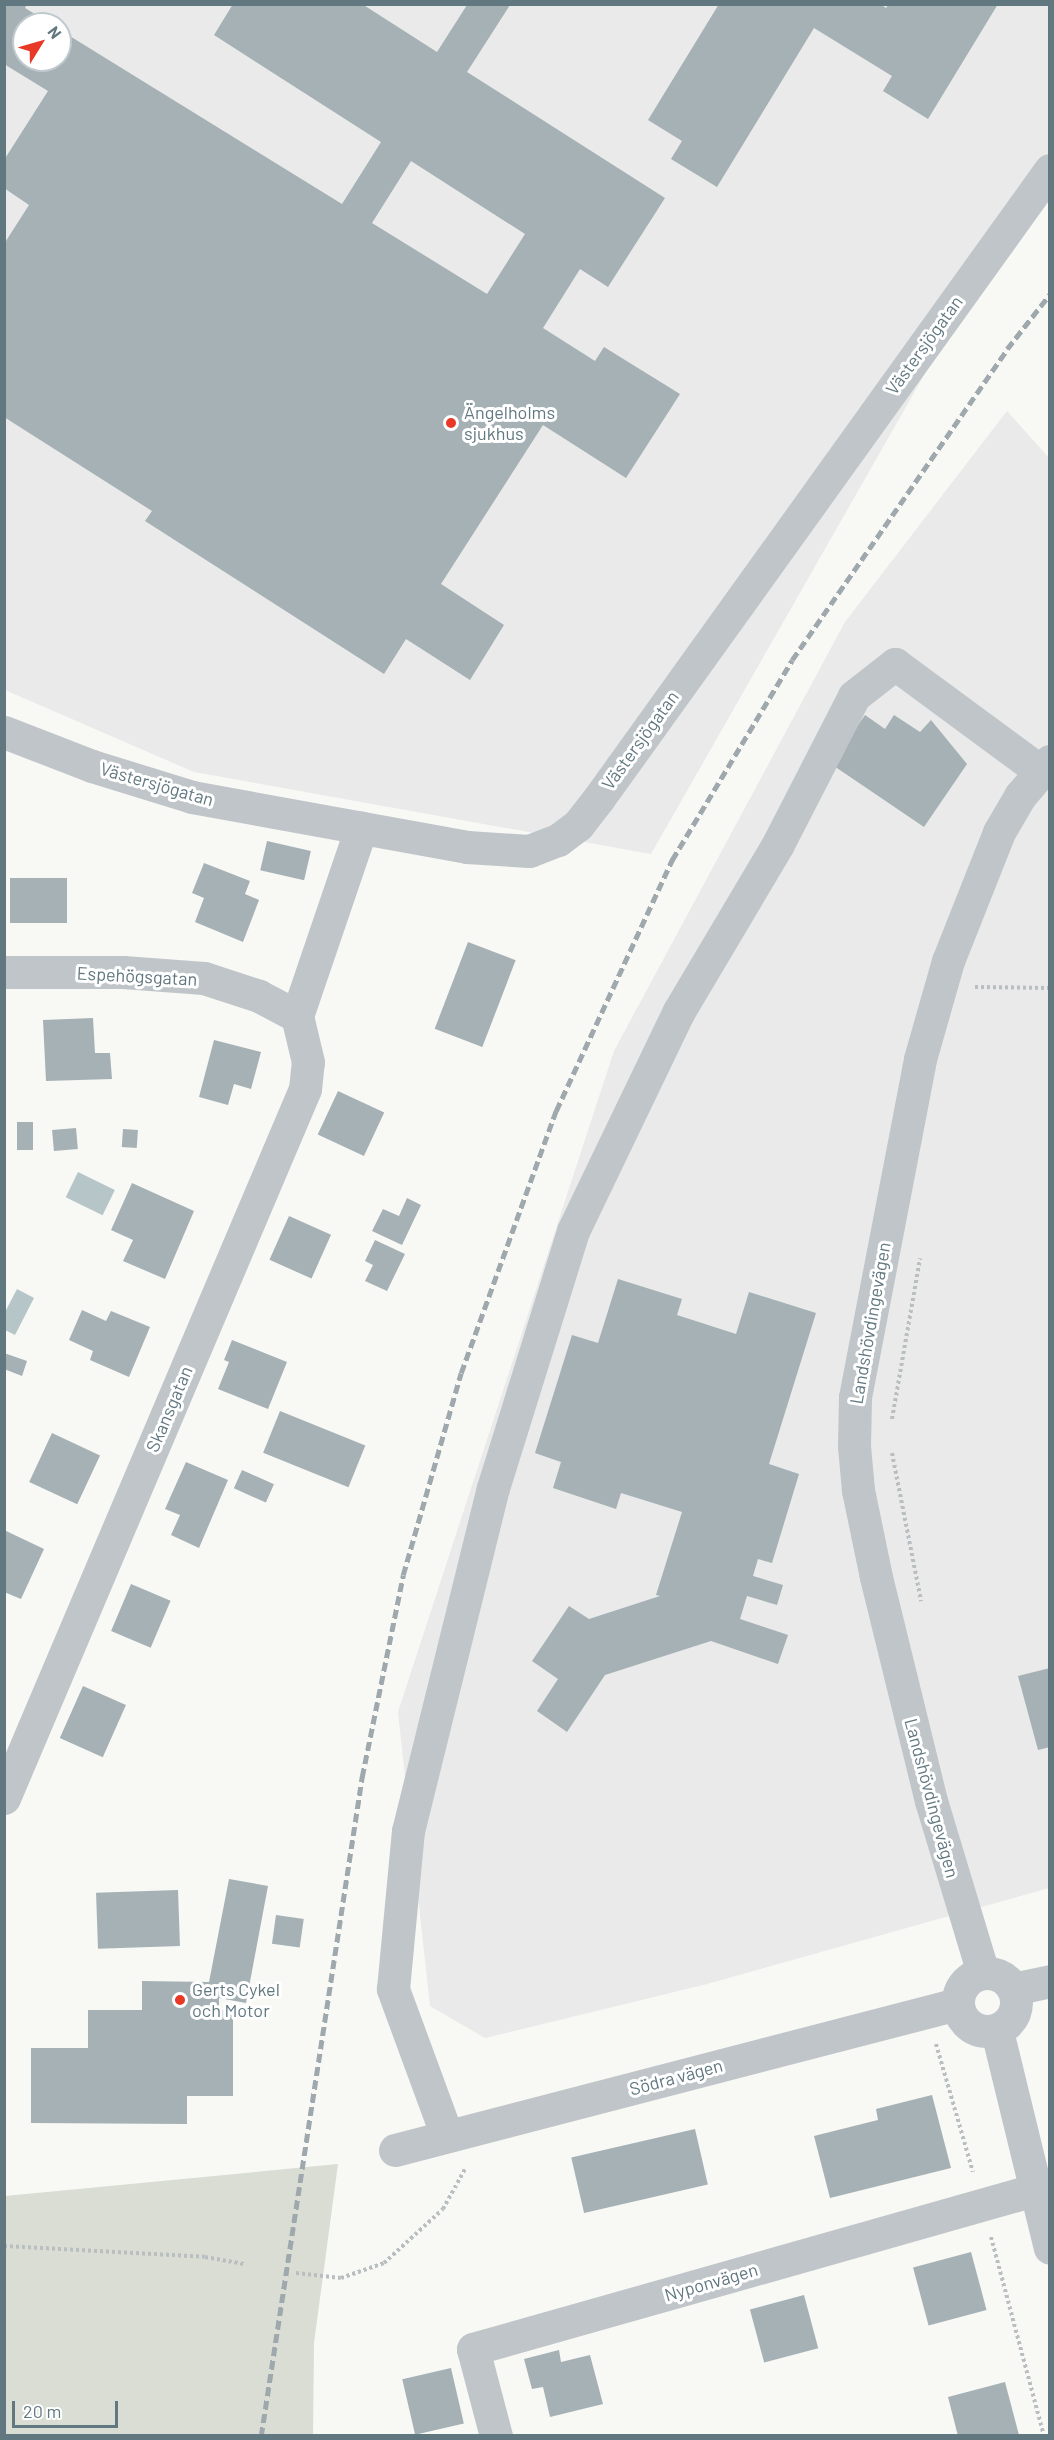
<!DOCTYPE html>
<meta charset="utf-8">
<style>
body{margin:0}
#map{position:relative;width:1054px;height:2440px;overflow:hidden;background:#f8f8f5;font-family:Barlow,sans-serif}
div>[style]{position:absolute}
.built>*{inset:0;background:#e9eae9}
.green>*{inset:0;background:#d9ddd4}
.water>*{inset:0;background:#b6c6c8;transform-origin:0 0}
.building>*{inset:0;background:#a5b1b5;transform-origin:0 0}
.path>*{height:4px;margin-top:-2px;transform-origin:0;background:repeating-linear-gradient(90deg,#b9bec0 0 3px,transparent 0 6px)}
.minor>*{height:33px;margin:-16.5px;padding:0 16.5px;transform-origin:16.5px;border-radius:16.5px;background:#bfc5c8}
.minor>.ring{margin:-16.5px;padding:0;box-sizing:content-box;background:none;border:33px solid #bfc5c8;border-radius:50%}
.rail>*{height:4.5px;margin-top:-2.25px;transform-origin:0;background:repeating-linear-gradient(90deg,#9ea8ad 0 9px,transparent 0 13.5px)}
.dots>*{width:16px;height:16px;translate:-50% -50%;box-sizing:border-box;border:3px solid #fff;border-radius:50%}
span{translate:-50% -50%;white-space:nowrap;text-align:center;line-height:1.15;-webkit-text-stroke:6px #fff;paint-order:stroke}
.street-label{font-size:18px;color:#627881}
.poi-label{font-size:18px;color:#627881}
.left{translate:0 -50%;text-align:left}
.frame{position:absolute;inset:0;border:6px solid #627881;pointer-events:none}
.north{position:absolute;left:12px;top:12px;width:60px;height:60px;box-sizing:border-box;background:#fff;border:2px solid #c0c9cd;border-radius:50%;rotate:53deg;font-size:16px;font-weight:700;line-height:24px;text-align:center;color:#627881}
.north::after{content:'';display:block;margin:auto;width:21px;height:27px;background:#e83826;clip-path:polygon(50% 0,100% 100%,50% 72%,0 100%)}
.scale{position:absolute;left:12px;top:2401px;width:106px;height:27px;box-sizing:border-box;border:3px solid #627881;border-top:0;padding-left:8px;font-size:18px;line-height:21px;white-space:nowrap;color:#627881;-webkit-text-stroke:4px #fff;paint-order:stroke}
</style>
<div id="map">
<div class="built">
<i style="clip-path:polygon(evenodd,5px 5px,1049px 5px,1049px 156px,651px 854px,194px 772px,5px 690px,5px 5px,24px 24px,60px 24px,60px 60px,24px 60px,24px 24px)"></i>
<i style="clip-path:polygon(1007px 411px,1050px 459px,1049px 1888px,707px 1984px,485px 2038px,430px 2006px,398px 1712px,614px 1051px,845px 622px)"></i>
</div>
<div class="green">
<i style="clip-path:polygon(338px 2164px,314px 2343px,313px 2435px,5px 2435px,5px 2196px)"></i>
</div>
<div class="water">
<i style="left:78px;top:1172px;width:41px;height:28px;rotate:26deg"></i>
<i style="clip-path:polygon(17px 1289px,34px 1298px,15px 1335px,5px 1330px,4px 1314px)"></i>
</div>
<div class="building">
<i style="clip-path:polygon(evenodd,4px 4px,27px 4px,25px 8px,51px 24px,24px 24px,24px 60px,60px 60px,60px 30px,342px 204px,381px 142px,214px 35px,233px 4px,362px 4px,437px 52px,467px 5px,510px 5px,467px 72px,665px 198px,608px 287px,580px 269px,543px 328px,595px 361px,604px 347px,680px 394px,626px 478px,543px 425px,441px 584px,504px 625px,470px 680px,406px 639px,384px 674px,145px 521px,152px 511px,4px 417px,4px 244px,29px 205px,4px 188px,4px 160px,48px 91px,4px 64px,4px 4px,411px 161px,525px 234px,487px 294px,372px 223px,411px 161px)"></i>
<i style="clip-path:polygon(719px 4px,880px 4px,886px 8px,889px 4px,998px 4px,928px 119px,883px 91px,892px 76px,814px 28px,717px 187px,671px 159px,682px 141px,648px 120px)"></i>
<i style="clip-path:polygon(865px 715px,885px 729px,894px 715px,920px 732px,931px 720px,967px 764px,924px 827px,831px 764px)"></i>
<i style="left:267px;top:841px;width:45px;height:30px;rotate:13deg"></i>
<i style="clip-path:polygon(204px 863px,250px 881px,245px 894px,259px 900px,243px 942px,195px 922px,204px 898px,192px 893px)"></i>
<i style="left:10px;top:878px;width:57px;height:45px"></i>
<i style="left:468px;top:942px;width:51px;height:93px;rotate:21deg"></i>
<i style="clip-path:polygon(93px 1018px,95px 1053px,110px 1053px,112px 1079px,46px 1081px,43px 1020px)"></i>
<i style="clip-path:polygon(214px 1040px,261px 1052px,251px 1089px,234px 1084px,228px 1105px,199px 1097px)"></i>
<i style="left:338px;top:1091px;width:51px;height:48px;rotate:25deg"></i>
<i style="left:17px;top:1122px;width:16px;height:28px"></i>
<i style="left:76px;top:1128px;width:21px;height:24px;rotate:85deg"></i>
<i style="left:123px;top:1129px;width:15px;height:18px;rotate:4deg"></i>
<i style="clip-path:polygon(132px 1183px,194px 1211px,165px 1279px,123px 1261px,133px 1240px,111px 1230px)"></i>
<i style="clip-path:polygon(407px 1198px,421px 1205px,402px 1245px,372px 1231px,383px 1209px,399px 1216px)"></i>
<i style="left:289px;top:1216px;width:46px;height:48px;rotate:24deg"></i>
<i style="clip-path:polygon(375px 1240px,405px 1254px,387px 1291px,365px 1281px,373px 1265px,365px 1261px)"></i>
<i style="clip-path:polygon(618px 1279px,682px 1299px,677px 1315px,736px 1334px,749px 1292px,816px 1313px,769px 1464px,799px 1474px,772px 1563px,758px 1559px,753px 1576px,783px 1585px,777px 1605px,747px 1596px,740px 1619px,788px 1635px,778px 1664px,711px 1641px,605px 1675px,567px 1732px,537px 1711px,558px 1679px,532px 1661px,569px 1606px,589px 1619px,660px 1596px,656px 1595px,682px 1512px,621px 1493px,616px 1509px,553px 1488px,561px 1462px,535px 1453px,572px 1335px,598px 1343px)"></i>
<i style="clip-path:polygon(82px 1310px,106px 1321px,111px 1311px,150px 1327px,129px 1377px,90px 1360px,93px 1351px,69px 1340px)"></i>
<i style="clip-path:polygon(232px 1340px,287px 1362px,268px 1409px,218px 1389px,229px 1362px,224px 1360px)"></i>
<i style="clip-path:polygon(4px 1353px,27px 1361px,22px 1376px,4px 1369px)"></i>
<i style="left:280px;top:1411px;width:92px;height:45px;rotate:22deg"></i>
<i style="left:52px;top:1433px;width:53px;height:54px;rotate:25deg"></i>
<i style="clip-path:polygon(186px 1462px,228px 1480px,199px 1548px,171px 1535px,180px 1515px,165px 1509px)"></i>
<i style="left:242px;top:1470px;width:35px;height:20px;rotate:24deg"></i>
<i style="clip-path:polygon(4px 1530px,44px 1549px,21px 1599px,4px 1592px)"></i>
<i style="left:131px;top:1584px;width:43px;height:51px;rotate:23deg"></i>
<i style="clip-path:polygon(1050px 1668px,1050px 1747px,1038px 1750px,1018px 1676px)"></i>
<i style="left:83px;top:1686px;width:47px;height:57px;rotate:24deg"></i>
<i style="clip-path:polygon(229px 1879px,268px 1886px,246px 2003px,219px 1998px,219px 2010px,233px 2010px,233px 2096px,187px 2096px,187px 2124px,31px 2123px,31px 2048px,88px 2048px,88px 2010px,142px 2010px,142px 1981px,209px 1982px)"></i>
<i style="left:178px;top:1890px;width:56px;height:82px;rotate:88deg"></i>
<i style="left:276px;top:1915px;width:28px;height:29px;rotate:8deg"></i>
<i style="clip-path:polygon(932px 2095px,951px 2168px,830px 2198px,814px 2136px,878px 2120px,876px 2109px)"></i>
<i style="left:695px;top:2129px;width:57px;height:127px;rotate:77deg"></i>
<i style="left:971px;top:2252px;width:60px;height:60px;rotate:75deg"></i>
<i style="left:804px;top:2295px;width:55px;height:56px;rotate:75deg"></i>
<i style="clip-path:polygon(559px 2350px,561px 2362px,590px 2355px,603px 2404px,550px 2417px,543px 2387px,532px 2389px,524px 2359px)"></i>
<i style="left:451px;top:2368px;width:57px;height:50px;rotate:77deg"></i>
<i style="clip-path:polygon(1005px 2382px,1019px 2435px,958px 2436px,948px 2397px)"></i>
</div>
<div class="path">
<i style="left:975px;top:987px;width:75px;rotate:0.8deg"></i>
<i style="left:892px;top:1419px;width:163px;rotate:-80.1deg"></i>
<i style="left:892px;top:1453px;width:151px;rotate:78.9deg"></i>
<i style="left:936px;top:2044px;width:133px;rotate:73.9deg"></i>
<i style="left:991px;top:2237px;width:206px;rotate:75.1deg"></i>
<i style="left:4px;top:2246px;width:201px;rotate:3.1deg"></i>
<i style="left:205px;top:2257px;width:40px;rotate:10deg"></i>
<i style="left:296px;top:2273px;width:45px;rotate:6.3deg"></i>
<i style="left:341px;top:2278px;width:46px;rotate:-19.2deg"></i>
<i style="left:384px;top:2263px;width:80px;rotate:-42.5deg"></i>
<i style="left:443px;top:2209px;width:46px;rotate:-61.2deg"></i>
</div>
<div class="minor">
<i style="left:4px;top:732px;width:94px;rotate:21.1deg"></i>
<i style="left:92px;top:766px;width:105px;rotate:17.2deg"></i>
<i style="left:192px;top:797px;width:280px;rotate:10.3deg"></i>
<i style="left:467px;top:847px;width:62px;rotate:3.7deg"></i>
<i style="left:529px;top:851px;width:31px;rotate:-21deg"></i>
<i style="left:558px;top:840px;width:25px;rotate:-37deg"></i>
<i style="left:578px;top:825px;width:34px;rotate:-52deg"></i>
<i style="left:599px;top:798px;width:773px;rotate:-54.32deg"></i>
<i style="left:4px;top:972px;width:119px"></i>
<i style="left:123px;top:972px;width:81px;rotate:4.2deg"></i>
<i style="left:204px;top:978px;width:58px;rotate:18.1deg"></i>
<i style="left:259px;top:996px;width:43px;rotate:27.8deg"></i>
<i style="left:297px;top:1016px;width:199px;rotate:-71.2deg"></i>
<i style="left:4px;top:1798px;width:770px;rotate:-67deg"></i>
<i style="left:305px;top:1089px;width:27px;rotate:-84deg"></i>
<i style="left:308px;top:1062px;width:47px;rotate:-103.4deg"></i>
<i class="ring" style="left:958px;top:1973px;width:25px;height:25px"></i>
<i style="left:983px;top:1973px;width:180px;rotate:-106.8deg"></i>
<i style="left:931px;top:1801px;width:231px;rotate:-103.8deg"></i>
<i style="left:876px;top:1577px;width:89px;rotate:-101.7deg"></i>
<i style="left:858px;top:1490px;width:44px;rotate:-95.2deg"></i>
<i style="left:854px;top:1446px;width:49px;rotate:-88.8deg"></i>
<i style="left:855px;top:1397px;width:344px;rotate:-79.1deg"></i>
<i style="left:920px;top:1059px;width:102px;rotate:-74.1deg"></i>
<i style="left:948px;top:961px;width:139px;rotate:-68.4deg"></i>
<i style="left:999px;top:832px;width:42px;rotate:-59.7deg"></i>
<i style="left:1020px;top:796px;width:46px;rotate:-49.4deg"></i>
<i style="left:1013px;top:1989px;width:38px;rotate:-12deg"></i>
<i style="left:997px;top:2031px;width:223px;rotate:76.3deg"></i>
<i style="left:447px;top:2136px;width:157px;rotate:-110.2deg"></i>
<i style="left:393px;top:1989px;width:159px;rotate:-84.6deg"></i>
<i style="left:408px;top:1831px;width:353px;rotate:-76.1deg"></i>
<i style="left:493px;top:1488px;width:269px;rotate:-72.7deg"></i>
<i style="left:573px;top:1231px;width:244px;rotate:-64.3deg"></i>
<i style="left:679px;top:1011px;width:194px;rotate:-59.3deg"></i>
<i style="left:778px;top:844px;width:166px;rotate:-62.8deg"></i>
<i style="left:854px;top:696px;width:52px;rotate:-38deg"></i>
<i style="left:895px;top:664px;width:180px;rotate:36.4deg"></i>
<i style="left:395px;top:2150px;width:581px;rotate:-14.56deg"></i>
<i style="left:496px;top:2436px;width:90px;rotate:-104.8deg"></i>
<i style="left:473px;top:2349px;width:583px;rotate:-15.82deg"></i>
</div>
<div class="rail">
<i style="left:261px;top:2436px;width:667px;rotate:-81.29deg"></i>
<i style="left:362px;top:1777px;width:206px;rotate:-78.5deg"></i>
<i style="left:403px;top:1575px;width:210px;rotate:-74deg"></i>
<i style="left:461px;top:1373px;width:279px;rotate:-70.1deg"></i>
<i style="left:556px;top:1111px;width:277px;rotate:-65.2deg"></i>
<i style="left:672px;top:860px;width:233px;rotate:-59deg"></i>
<i style="left:792px;top:660px;width:378px;rotate:-55.3deg"></i>
<i style="left:1007px;top:349px;width:70px;rotate:-52deg"></i>
</div>
<div class="dots">
<i style="left:451px;top:423px;background:#e83826"></i>
<i style="left:180px;top:2000px;background:#e83826"></i>
</div>
<div class="street-label">
<span style="left:924px;top:345px;rotate:-54deg">Västersjögatan</span>
<span style="left:640px;top:740px;rotate:-54deg">Västersjögatan</span>
<span style="left:157px;top:784px;rotate:16deg">Västersjögatan</span>
<span style="left:137px;top:976px;rotate:3deg">Espehögsgatan</span>
<span style="left:870px;top:1323px;rotate:-80deg">Landshövdingevägen</span>
<span style="left:169px;top:1409px;rotate:-67deg">Skansgatan</span>
<span style="left:932px;top:1798px;rotate:75deg">Landshövdingevägen</span>
<span style="left:676px;top:2077px;rotate:-15deg">Södra vägen</span>
<span style="left:711px;top:2282px;rotate:-16deg">Nyponvägen</span>
</div>
<div class="poi-label">
<span class="left" style="left:464px;top:423px">Ängelholms<br>sjukhus</span>
<span class="left" style="left:192px;top:2000px">Gerts Cykel<br>och Motor</span>
</div>
<div class="frame"></div>
<div class="north">N</div>
<div class="scale">20 m</div>
</div>
